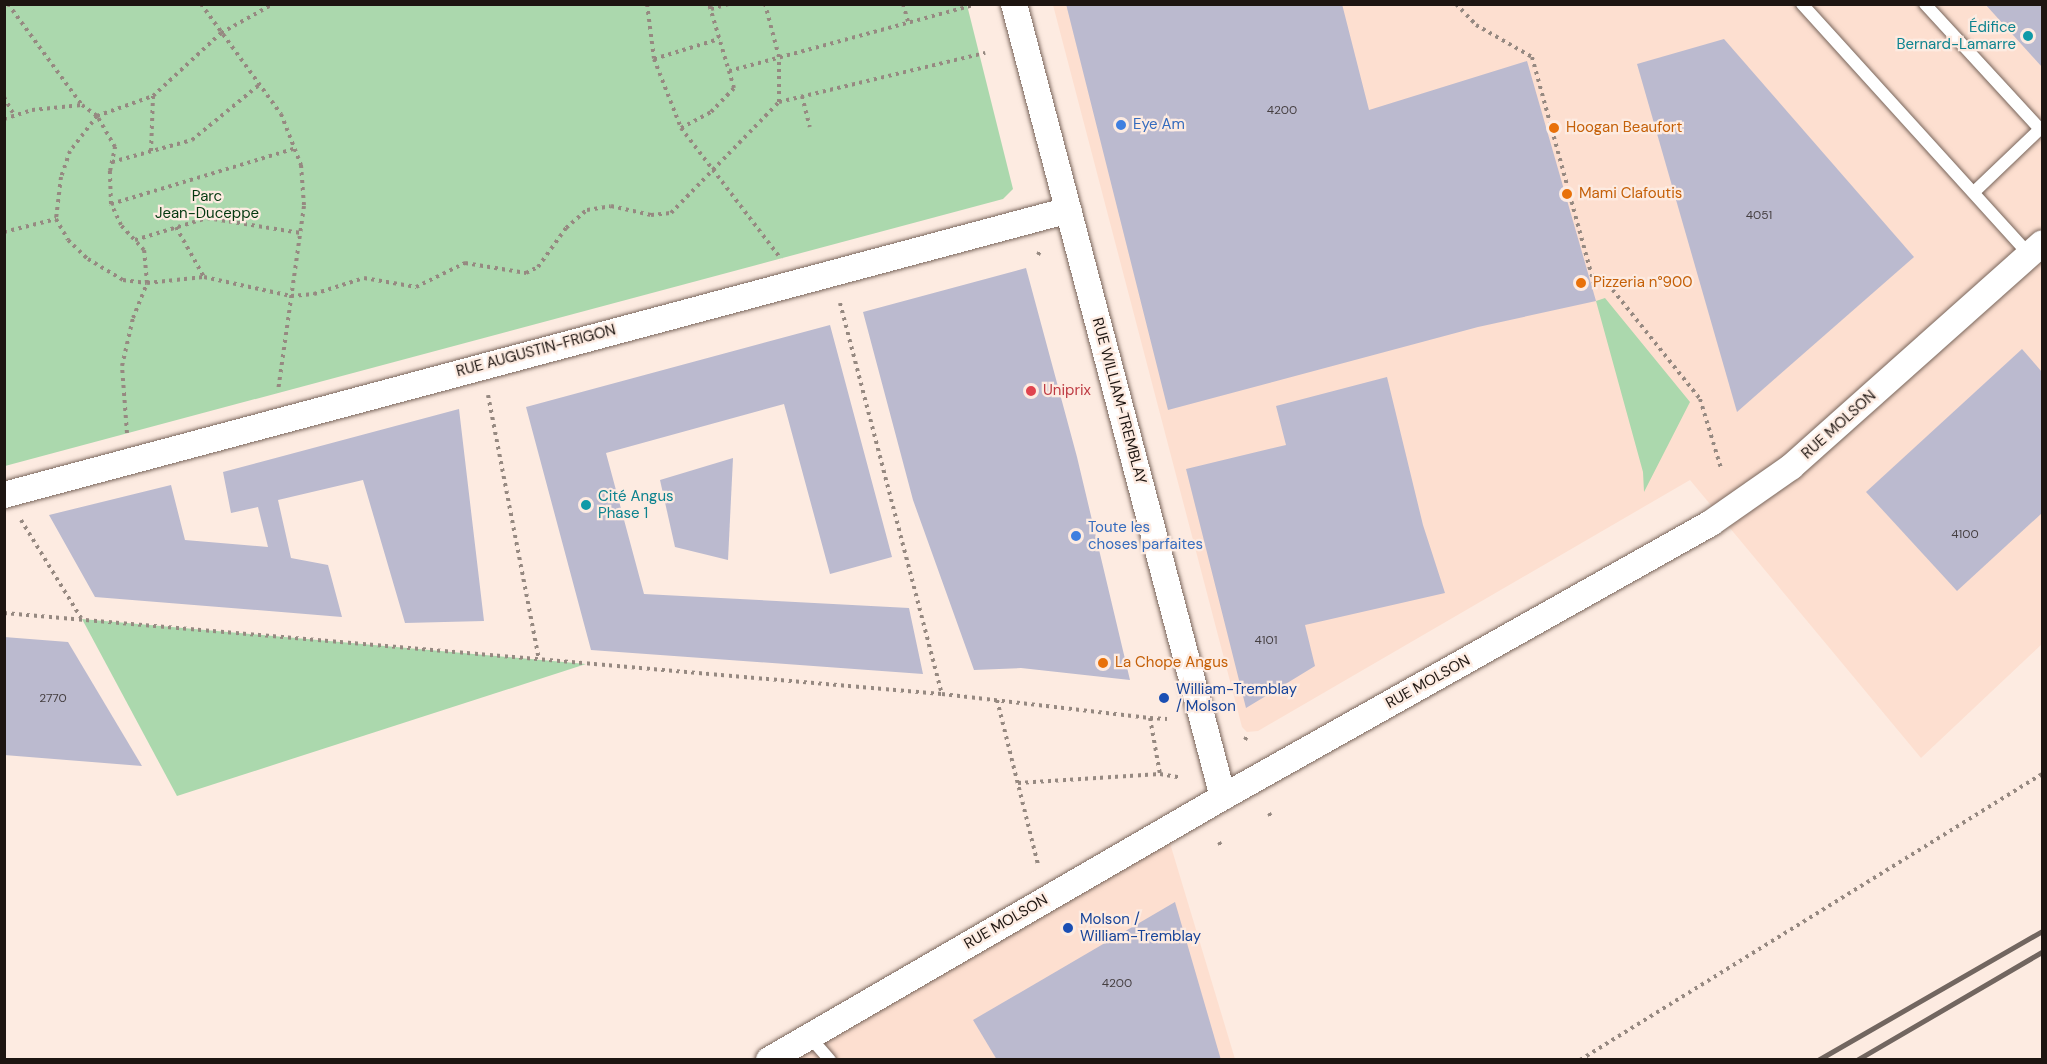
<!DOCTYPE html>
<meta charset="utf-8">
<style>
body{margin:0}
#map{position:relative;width:2047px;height:1064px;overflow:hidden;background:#fdebe1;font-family:"DM Sans",sans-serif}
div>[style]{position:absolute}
.built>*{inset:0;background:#fddfd0}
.green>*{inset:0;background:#abd8ad}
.building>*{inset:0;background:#bbbacf}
.path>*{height:4px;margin-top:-2px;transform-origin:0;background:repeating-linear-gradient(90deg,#968981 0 3px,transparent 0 7.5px)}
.roads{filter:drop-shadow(0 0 2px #78655b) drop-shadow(0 0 2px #78655b)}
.service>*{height:12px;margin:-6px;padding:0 6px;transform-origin:6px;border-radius:6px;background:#fff}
.minor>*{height:26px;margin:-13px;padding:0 13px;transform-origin:13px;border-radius:13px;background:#fff}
.rail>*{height:4.5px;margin:-2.25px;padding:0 2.25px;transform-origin:2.25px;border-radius:2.25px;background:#726660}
.dots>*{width:16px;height:16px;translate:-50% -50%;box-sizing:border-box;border:3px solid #fdebe1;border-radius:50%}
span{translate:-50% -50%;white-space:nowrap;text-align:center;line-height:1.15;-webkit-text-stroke:4.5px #fdebe1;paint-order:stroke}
.number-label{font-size:12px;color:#443e40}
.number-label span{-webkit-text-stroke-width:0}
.culture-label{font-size:15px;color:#0d838f}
.right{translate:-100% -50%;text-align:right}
.left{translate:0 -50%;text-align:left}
.shop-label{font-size:15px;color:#366cbe}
.food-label{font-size:15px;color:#c56008}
.park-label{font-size:15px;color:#03380f}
.street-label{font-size:15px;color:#1d1511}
.health-label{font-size:15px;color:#be3a42}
.transit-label{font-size:15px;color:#164399}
.frame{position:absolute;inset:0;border:6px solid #1d1511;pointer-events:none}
</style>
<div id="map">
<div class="built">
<i style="clip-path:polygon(1053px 5px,2042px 5px,2042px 644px,1921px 758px,1690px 480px,1258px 731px,1247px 732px,1242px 727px)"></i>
<i style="clip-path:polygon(1166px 830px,1235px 1059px,769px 1060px)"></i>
</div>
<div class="green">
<i style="clip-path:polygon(5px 4px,967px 5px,1013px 189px,1003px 199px,5px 466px)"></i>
<i style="clip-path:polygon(1605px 298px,1690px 402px,1644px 492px,1643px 472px,1596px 301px)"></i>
<i style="clip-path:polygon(82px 619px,586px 664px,177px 796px)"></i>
</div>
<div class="building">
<i style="clip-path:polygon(1066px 4px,1342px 4px,1369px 110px,1527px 61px,1596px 301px,1478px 327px,1168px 410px)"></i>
<i style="clip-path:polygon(1985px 4px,2042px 4px,2042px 67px)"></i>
<i style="clip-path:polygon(1724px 39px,1914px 257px,1737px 412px,1637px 64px)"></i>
<i style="clip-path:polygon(1026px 268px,1077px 457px,1130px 680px,1021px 668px,974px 670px,913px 500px,863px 312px)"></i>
<i style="clip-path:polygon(830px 325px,892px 557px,830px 574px,784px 404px,606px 453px,644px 594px,909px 608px,923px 674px,591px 650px,526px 407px)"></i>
<i style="clip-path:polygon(2022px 349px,2042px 372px,2042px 513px,1957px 591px,1866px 492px)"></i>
<i style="clip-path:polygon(1387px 377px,1423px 525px,1445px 593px,1305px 625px,1315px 666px,1246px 708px,1186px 469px,1286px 445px,1276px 406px)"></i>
<i style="clip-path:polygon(459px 409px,484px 621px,405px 623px,363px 480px,278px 500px,291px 558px,328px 565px,342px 617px,95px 597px,49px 515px,171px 485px,185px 540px,268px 547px,258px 507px,231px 513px,223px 472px)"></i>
<i style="clip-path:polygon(733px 458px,728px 560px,675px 547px,660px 480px)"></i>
<i style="clip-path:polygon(4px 637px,68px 642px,142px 766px,4px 755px)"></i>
<i style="clip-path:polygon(1175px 902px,1221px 1060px,997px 1060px,973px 1020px)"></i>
</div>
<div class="path">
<i style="left:8px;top:4px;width:125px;rotate:53.8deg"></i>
<i style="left:201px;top:4px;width:136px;rotate:54deg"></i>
<i style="left:281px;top:114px;width:55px;rotate:68.6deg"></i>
<i style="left:301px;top:165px;width:41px;rotate:85.8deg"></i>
<i style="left:304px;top:206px;width:187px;rotate:98deg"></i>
<i style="left:647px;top:4px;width:55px;rotate:82.7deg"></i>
<i style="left:654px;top:59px;width:74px;rotate:68.6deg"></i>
<i style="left:681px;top:128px;width:165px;rotate:52.6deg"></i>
<i style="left:903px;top:4px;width:19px;rotate:74deg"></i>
<i style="left:1456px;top:4px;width:29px;rotate:46deg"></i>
<i style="left:1476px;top:25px;width:64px;rotate:29.7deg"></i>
<i style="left:1532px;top:57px;width:235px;rotate:74.7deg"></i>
<i style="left:1594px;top:284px;width:14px"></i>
<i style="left:1608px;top:284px;width:147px;rotate:51.3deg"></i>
<i style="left:1700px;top:399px;width:72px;rotate:73.1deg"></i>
<i style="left:711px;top:9px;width:19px;rotate:-16deg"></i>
<i style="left:654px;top:59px;width:68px;rotate:-17.1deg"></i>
<i style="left:729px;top:71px;width:253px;rotate:-15.1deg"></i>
<i style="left:802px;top:96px;width:32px;rotate:76deg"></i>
<i style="left:4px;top:97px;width:21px;rotate:61deg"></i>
<i style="left:779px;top:102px;width:212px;rotate:-13.4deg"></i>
<i style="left:4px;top:119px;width:29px;rotate:-18deg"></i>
<i style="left:32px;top:110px;width:50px;rotate:-5.7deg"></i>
<i style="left:82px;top:105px;width:19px;rotate:36deg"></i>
<i style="left:97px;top:116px;width:59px;rotate:-19.7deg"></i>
<i style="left:153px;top:96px;width:93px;rotate:-42.8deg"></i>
<i style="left:221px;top:33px;width:60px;rotate:-29.1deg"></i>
<i style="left:681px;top:128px;width:34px;rotate:-28deg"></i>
<i style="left:711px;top:112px;width:33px;rotate:-46deg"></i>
<i style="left:734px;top:88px;width:88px;rotate:-106.6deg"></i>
<i style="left:151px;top:151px;width:55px;rotate:-87.9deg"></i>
<i style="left:112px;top:162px;width:83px;rotate:-15.4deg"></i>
<i style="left:192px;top:140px;width:87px;rotate:-39.4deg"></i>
<i style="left:111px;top:204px;width:194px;rotate:-16.8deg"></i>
<i style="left:176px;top:227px;width:57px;rotate:60.8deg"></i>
<i style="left:4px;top:232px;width:54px;rotate:-14deg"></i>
<i style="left:135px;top:240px;width:75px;rotate:-17deg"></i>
<i style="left:207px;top:218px;width:95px;rotate:9.1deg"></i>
<i style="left:1038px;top:255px;width:4px;rotate:-63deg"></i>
<i style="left:840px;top:303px;width:404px;rotate:75.4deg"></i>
<i style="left:488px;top:395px;width:269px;rotate:79.1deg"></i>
<i style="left:127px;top:433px;width:67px;rotate:-94.3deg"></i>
<i style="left:122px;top:366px;width:49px;rotate:-77.1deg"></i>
<i style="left:133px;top:318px;width:38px;rotate:-68deg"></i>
<i style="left:147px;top:283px;width:33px;rotate:-95deg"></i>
<i style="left:144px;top:250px;width:34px;rotate:-133deg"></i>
<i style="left:121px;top:225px;width:23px;rotate:-115deg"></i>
<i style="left:111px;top:204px;width:33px;rotate:-92deg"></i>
<i style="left:110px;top:171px;width:25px;rotate:-78deg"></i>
<i style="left:115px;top:147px;width:36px;rotate:-120deg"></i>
<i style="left:97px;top:116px;width:44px;rotate:127.6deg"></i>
<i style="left:70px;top:151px;width:28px;rotate:109deg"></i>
<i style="left:61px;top:177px;width:42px;rotate:96.8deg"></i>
<i style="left:56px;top:219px;width:24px;rotate:60deg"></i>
<i style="left:68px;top:240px;width:28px;rotate:44deg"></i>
<i style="left:88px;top:259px;width:41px;rotate:31deg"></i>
<i style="left:123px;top:280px;width:24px;rotate:7deg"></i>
<i style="left:147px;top:283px;width:57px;rotate:-6deg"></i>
<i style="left:204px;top:277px;width:89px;rotate:12.3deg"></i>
<i style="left:291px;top:296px;width:23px;rotate:-5deg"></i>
<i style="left:314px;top:294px;width:52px;rotate:-17.7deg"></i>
<i style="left:364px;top:278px;width:53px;rotate:9.8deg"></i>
<i style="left:416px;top:287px;width:55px;rotate:-26.1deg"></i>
<i style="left:465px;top:263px;width:62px;rotate:9.3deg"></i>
<i style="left:526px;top:273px;width:13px;rotate:-27deg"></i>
<i style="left:538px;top:267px;width:48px;rotate:-54.3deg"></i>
<i style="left:566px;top:228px;width:28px;rotate:-41deg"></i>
<i style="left:587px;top:210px;width:24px;rotate:-9deg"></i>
<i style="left:611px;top:206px;width:41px;rotate:12.7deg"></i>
<i style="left:651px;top:215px;width:20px;rotate:-6deg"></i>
<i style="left:671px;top:213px;width:155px;rotate:-45.8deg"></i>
<i style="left:779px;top:102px;width:45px;rotate:-90deg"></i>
<i style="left:779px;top:57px;width:55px;rotate:-104.8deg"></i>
<i style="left:21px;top:520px;width:115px;rotate:58.5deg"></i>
<i style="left:4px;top:613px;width:941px;rotate:4.94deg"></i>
<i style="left:942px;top:694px;width:209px;rotate:6.6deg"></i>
<i style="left:1150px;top:718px;width:57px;rotate:79.9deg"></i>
<i style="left:1160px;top:774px;width:22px;rotate:10deg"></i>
<i style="left:997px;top:700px;width:169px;rotate:76deg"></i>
<i style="left:1150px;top:718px;width:17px;rotate:3deg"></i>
<i style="left:1245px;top:740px;width:4px;rotate:-63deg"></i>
<i style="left:1018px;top:783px;width:142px;rotate:-3.6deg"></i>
<i style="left:1269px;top:813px;width:4px;rotate:63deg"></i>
<i style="left:1219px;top:842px;width:4px;rotate:63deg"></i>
<i style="left:1580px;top:1060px;width:543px;rotate:-31.76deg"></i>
</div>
<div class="roads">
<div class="service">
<i style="left:1802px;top:4px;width:338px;rotate:47.8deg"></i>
<i style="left:1925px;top:4px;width:170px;rotate:47.4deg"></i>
<i style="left:2040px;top:129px;width:91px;rotate:136.3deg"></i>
<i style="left:809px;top:1036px;width:32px;rotate:49deg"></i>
</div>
<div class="minor">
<i style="left:1014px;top:4px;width:820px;rotate:75.24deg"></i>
<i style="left:4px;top:495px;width:1102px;rotate:-14.98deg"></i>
<i style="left:769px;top:1060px;width:525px;rotate:-30.08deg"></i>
<i style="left:1223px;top:797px;width:560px;rotate:-29.31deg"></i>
<i style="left:1711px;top:523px;width:98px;rotate:-35deg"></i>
<i style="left:1791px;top:467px;width:336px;rotate:-41.7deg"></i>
</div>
</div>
<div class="rail">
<i style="left:1818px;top:1060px;width:258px;rotate:-29.9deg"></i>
<i style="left:1857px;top:1060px;width:214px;rotate:-30.3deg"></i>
</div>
<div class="dots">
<i style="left:2028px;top:36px;background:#0f9aa8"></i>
<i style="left:1121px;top:125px;background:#3f7fe0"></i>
<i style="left:1554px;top:128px;background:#e8710a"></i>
<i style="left:1567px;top:194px;background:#e8710a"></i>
<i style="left:1581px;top:283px;background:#e8710a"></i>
<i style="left:1031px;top:391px;background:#e0444e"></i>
<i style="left:586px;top:505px;background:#0f9aa8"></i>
<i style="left:1076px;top:536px;background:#3f7fe0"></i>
<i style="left:1103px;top:663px;background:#e8710a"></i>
<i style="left:1164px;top:698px;background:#1a4fb4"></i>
<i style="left:1068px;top:928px;background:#1a4fb4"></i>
</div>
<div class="number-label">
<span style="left:1282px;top:111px">4200</span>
<span style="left:1759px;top:216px">4051</span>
<span style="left:1965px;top:535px">4100</span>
<span style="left:1266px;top:641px">4101</span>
<span style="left:53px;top:699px">2770</span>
<span style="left:1117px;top:984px">4200</span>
</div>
<div class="culture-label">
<span class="right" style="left:2016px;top:36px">Édifice<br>Bernard-Lamarre</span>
<span class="left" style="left:598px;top:505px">Cité Angus<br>Phase 1</span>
</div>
<div class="shop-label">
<span class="left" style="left:1133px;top:125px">Eye Am</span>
<span class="left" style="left:1088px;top:536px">Toute les<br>choses parfaites</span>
</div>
<div class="food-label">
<span class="left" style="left:1566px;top:128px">Hoogan Beaufort</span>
<span class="left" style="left:1579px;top:194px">Mami Clafoutis</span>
<span class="left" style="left:1593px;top:283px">Pizzeria n°900</span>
<span class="left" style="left:1115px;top:663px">La Chope Angus</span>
</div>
<div class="park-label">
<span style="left:207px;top:205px">Parc<br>Jean-Duceppe</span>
</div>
<div class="street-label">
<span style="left:536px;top:351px;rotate:-15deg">RUE AUGUSTIN-FRIGON</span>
<span style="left:1119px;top:401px;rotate:75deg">RUE WILLIAM-TREMBLAY</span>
<span style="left:1839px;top:425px;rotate:-42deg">RUE MOLSON</span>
<span style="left:1428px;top:682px;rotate:-29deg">RUE MOLSON</span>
<span style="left:1006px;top:922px;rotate:-30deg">RUE MOLSON</span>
</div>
<div class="health-label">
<span class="left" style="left:1043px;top:391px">Uniprix</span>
</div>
<div class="transit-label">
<span class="left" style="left:1176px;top:698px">William-Tremblay<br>/ Molson</span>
<span class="left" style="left:1080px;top:928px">Molson /<br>William-Tremblay</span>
</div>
<div class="frame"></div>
</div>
